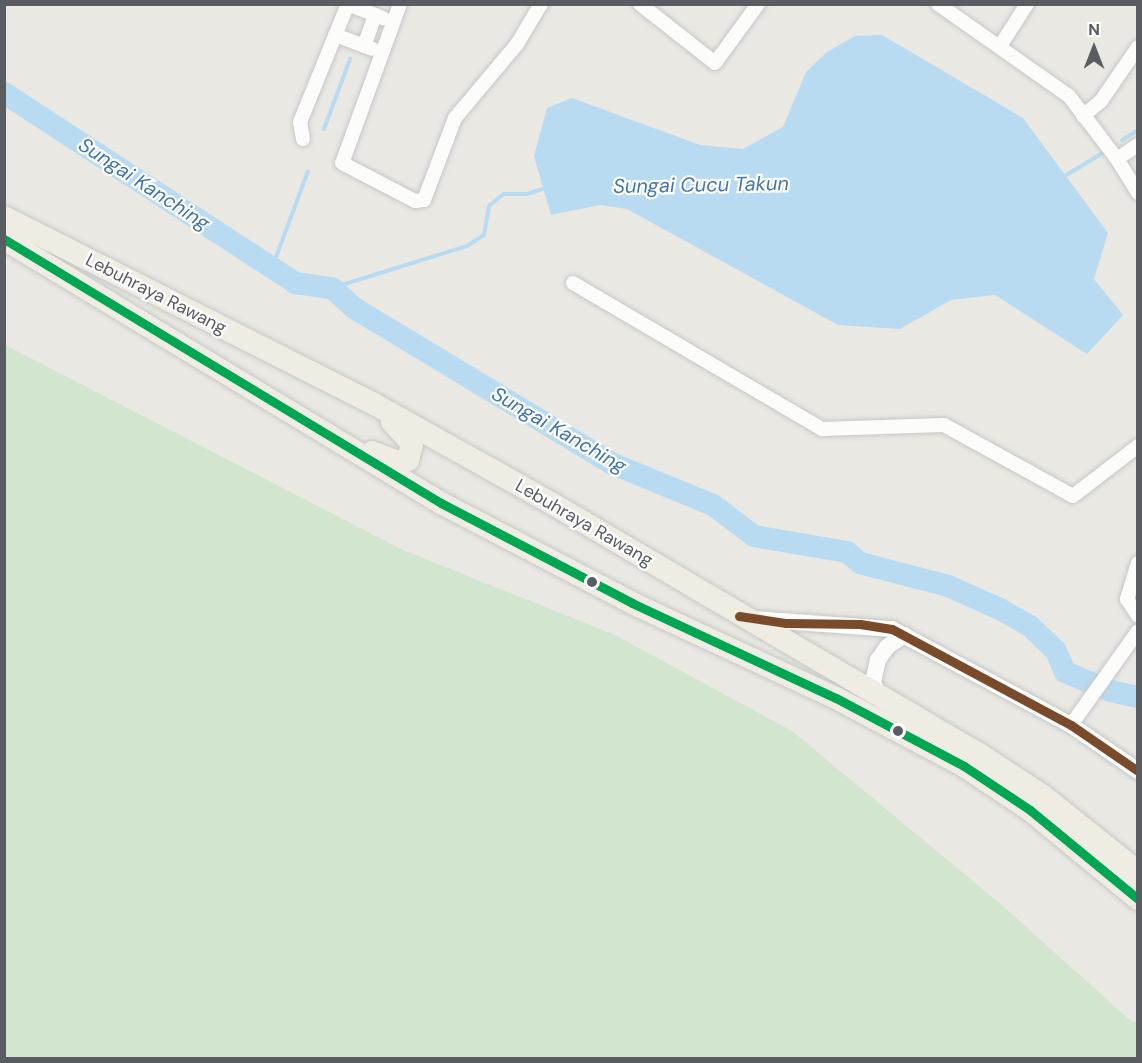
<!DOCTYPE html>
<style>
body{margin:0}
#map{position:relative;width:1142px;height:1063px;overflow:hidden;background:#e9e8e3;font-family:"DM Sans",sans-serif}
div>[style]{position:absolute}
.green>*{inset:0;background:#d2e5cf}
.water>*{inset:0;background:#b8dbf2}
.stream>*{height:4px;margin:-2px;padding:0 2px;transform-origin:2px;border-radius:2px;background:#b8dbf2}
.river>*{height:22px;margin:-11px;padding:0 11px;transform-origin:11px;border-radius:11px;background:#b8dbf2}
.roads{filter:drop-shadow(0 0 2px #c6c7c6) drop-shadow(0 0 2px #c6c7c6)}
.minor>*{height:14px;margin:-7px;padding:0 7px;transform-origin:7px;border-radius:7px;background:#fcfcfb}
.tertiary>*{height:16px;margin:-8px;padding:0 8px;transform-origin:8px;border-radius:8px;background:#fcfcfb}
.trunk>*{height:22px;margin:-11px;padding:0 11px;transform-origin:11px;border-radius:11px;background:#eeece3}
.bus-1>*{height:9px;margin:-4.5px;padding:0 4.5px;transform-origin:4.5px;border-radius:4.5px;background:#00a651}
.bus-2>*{height:9px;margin:-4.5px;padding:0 4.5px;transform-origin:4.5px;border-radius:4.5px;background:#7a4b2a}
.dots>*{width:16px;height:16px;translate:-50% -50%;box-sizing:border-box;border:3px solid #fff;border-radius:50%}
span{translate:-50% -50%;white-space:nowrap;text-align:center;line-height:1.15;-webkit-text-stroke:4.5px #fff;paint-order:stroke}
.street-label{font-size:18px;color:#595d61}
.water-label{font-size:20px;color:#4276a9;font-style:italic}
.frame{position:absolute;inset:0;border:6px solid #595d61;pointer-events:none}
.north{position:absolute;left:1064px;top:18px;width:60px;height:60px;-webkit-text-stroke:4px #fff;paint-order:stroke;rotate:0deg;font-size:16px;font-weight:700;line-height:24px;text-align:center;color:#595d61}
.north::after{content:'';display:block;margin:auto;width:21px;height:27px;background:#595d61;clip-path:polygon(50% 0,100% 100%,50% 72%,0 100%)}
</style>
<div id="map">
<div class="green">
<i style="clip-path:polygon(5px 345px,403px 550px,615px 635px,792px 731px,1004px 907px,1131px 1021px,1137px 1022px,1137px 1058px,5px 1058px)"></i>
</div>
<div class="water">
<i style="clip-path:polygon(882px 35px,1023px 118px,1108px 233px,1094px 279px,1123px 315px,1087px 354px,995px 295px,951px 300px,900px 329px,838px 325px,627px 209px,600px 205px,551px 215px,534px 156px,547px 108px,572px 98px,700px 145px,743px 149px,783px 127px,806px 72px,827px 52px,855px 36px)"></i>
</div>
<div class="stream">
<i style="left:324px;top:129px;width:75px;rotate:-69.6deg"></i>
<i style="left:1122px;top:140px;width:19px;rotate:-32deg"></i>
<i style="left:1063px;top:177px;width:47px;rotate:-31deg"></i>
<i style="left:272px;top:268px;width:103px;rotate:-69.6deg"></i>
<i style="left:332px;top:288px;width:141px;rotate:-17.3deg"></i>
<i style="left:467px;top:246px;width:20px;rotate:-33deg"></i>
<i style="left:484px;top:235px;width:29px;rotate:-80deg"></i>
<i style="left:489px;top:206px;width:19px;rotate:-39deg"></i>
<i style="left:504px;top:194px;width:23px"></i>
<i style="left:527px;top:194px;width:19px;rotate:-18deg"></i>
</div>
<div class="river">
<i style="left:4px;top:93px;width:348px;rotate:33.1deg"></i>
<i style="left:295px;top:283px;width:37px;rotate:8deg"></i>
<i style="left:332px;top:288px;width:30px;rotate:42deg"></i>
<i style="left:354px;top:308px;width:302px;rotate:31.1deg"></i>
<i style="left:613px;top:464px;width:108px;rotate:22.3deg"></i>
<i style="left:713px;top:505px;width:51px;rotate:37.1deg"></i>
<i style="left:754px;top:536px;width:94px;rotate:9.8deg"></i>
<i style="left:847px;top:552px;width:17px;rotate:40deg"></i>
<i style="left:860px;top:563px;width:91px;rotate:14.6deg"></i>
<i style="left:948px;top:586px;width:57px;rotate:23.9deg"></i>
<i style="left:1000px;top:609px;width:34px;rotate:30deg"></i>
<i style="left:1030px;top:626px;width:36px;rotate:44deg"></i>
<i style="left:1056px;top:651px;width:23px;rotate:67deg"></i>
<i style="left:1065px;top:672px;width:50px;rotate:22.4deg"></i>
<i style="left:1111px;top:691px;width:28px;rotate:13deg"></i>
</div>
<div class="roads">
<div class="minor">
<i style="left:348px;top:4px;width:38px;rotate:22deg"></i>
<i style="left:400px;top:4px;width:169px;rotate:110deg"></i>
<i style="left:342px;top:163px;width:82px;rotate:27.5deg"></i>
<i style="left:415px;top:201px;width:9px;rotate:-6deg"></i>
<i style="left:424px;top:200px;width:88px;rotate:-69.3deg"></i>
<i style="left:455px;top:118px;width:97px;rotate:-50deg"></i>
<i style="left:517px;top:44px;width:47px;rotate:-59deg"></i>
<i style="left:640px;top:4px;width:95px;rotate:38.2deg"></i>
<i style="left:715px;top:63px;width:73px;rotate:-53.9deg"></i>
<i style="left:938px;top:4px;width:160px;rotate:35.1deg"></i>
<i style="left:1069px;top:96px;width:79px;rotate:52.7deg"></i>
<i style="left:1117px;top:159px;width:40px;rotate:58deg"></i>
<i style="left:335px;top:35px;width:40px;rotate:20.2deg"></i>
<i style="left:364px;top:46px;width:33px;rotate:-70deg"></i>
<i style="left:1000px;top:46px;width:50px;rotate:-57.3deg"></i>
<i style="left:1083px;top:116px;width:23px;rotate:-40deg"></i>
<i style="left:1101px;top:101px;width:65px;rotate:-55.6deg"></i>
<i style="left:303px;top:139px;width:17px;rotate:-100deg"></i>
<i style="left:300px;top:122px;width:127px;rotate:-67.9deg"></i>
<i style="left:1117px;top:159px;width:25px;rotate:-34deg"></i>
<i style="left:573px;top:283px;width:289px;rotate:30.4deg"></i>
<i style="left:822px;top:429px;width:122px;rotate:-1.9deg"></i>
<i style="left:944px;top:425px;width:147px;rotate:28.8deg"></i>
<i style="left:1073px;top:496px;width:82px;rotate:-37.6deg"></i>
<i style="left:1138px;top:563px;width:38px;rotate:107deg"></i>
<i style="left:1127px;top:599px;width:20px;rotate:57deg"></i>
<i style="left:1071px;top:725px;width:115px;rotate:-54.5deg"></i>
</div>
<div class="tertiary">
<i style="left:755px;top:619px;width:137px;rotate:4.2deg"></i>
<i style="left:892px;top:629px;width:203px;rotate:28.2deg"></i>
<i style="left:1071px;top:725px;width:81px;rotate:34.5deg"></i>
<i style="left:878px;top:693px;width:11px;rotate:-117deg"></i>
<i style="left:873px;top:683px;width:24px;rotate:-78deg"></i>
<i style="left:878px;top:660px;width:16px;rotate:-55deg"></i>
<i style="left:887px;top:647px;width:21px;rotate:-35deg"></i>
</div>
<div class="trunk">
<i style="left:4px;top:217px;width:415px;rotate:26.8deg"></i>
<i style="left:374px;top:404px;width:203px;rotate:29.2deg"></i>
<i style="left:551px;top:503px;width:493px;rotate:30.4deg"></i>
<i style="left:976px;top:752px;width:79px;rotate:33.1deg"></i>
<i style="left:1042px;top:795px;width:123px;rotate:38.7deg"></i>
<i style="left:4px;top:239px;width:511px;rotate:31.14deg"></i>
<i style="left:441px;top:503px;width:216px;rotate:27.6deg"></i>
<i style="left:632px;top:603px;width:225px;rotate:25deg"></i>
<i style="left:836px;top:698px;width:145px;rotate:28deg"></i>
<i style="left:964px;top:766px;width:79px;rotate:33.7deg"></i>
<i style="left:1030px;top:810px;width:140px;rotate:39.5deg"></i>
<i style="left:372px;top:452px;width:30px;rotate:21deg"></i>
<i style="left:400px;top:463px;width:9px;rotate:-21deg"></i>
<i style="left:408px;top:460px;width:16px;rotate:-76deg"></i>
<i style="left:412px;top:444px;width:30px;rotate:-132deg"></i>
</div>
</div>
<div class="bus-1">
<i style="left:4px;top:239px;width:511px;rotate:31.14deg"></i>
<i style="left:441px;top:503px;width:216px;rotate:27.6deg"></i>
<i style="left:632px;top:603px;width:225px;rotate:25deg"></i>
<i style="left:836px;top:698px;width:145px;rotate:28deg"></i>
<i style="left:964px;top:766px;width:79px;rotate:33.7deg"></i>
<i style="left:1030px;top:810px;width:140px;rotate:39.5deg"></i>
</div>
<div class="bus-2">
<i style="left:739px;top:616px;width:48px;rotate:8.5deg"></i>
<i style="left:786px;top:623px;width:74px;rotate:0.8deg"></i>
<i style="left:860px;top:624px;width:32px;rotate:9deg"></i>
<i style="left:892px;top:629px;width:203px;rotate:28.2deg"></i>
<i style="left:1071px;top:725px;width:81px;rotate:34.5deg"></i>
</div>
<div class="dots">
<i style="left:592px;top:582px;background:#595d61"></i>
<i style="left:898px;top:731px;background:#595d61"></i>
</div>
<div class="street-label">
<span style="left:156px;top:294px;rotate:27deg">Lebuhraya Rawang</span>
<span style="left:584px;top:523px;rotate:30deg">Lebuhraya Rawang</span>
</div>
<div class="water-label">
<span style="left:144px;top:184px;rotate:33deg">Sungai Kanching</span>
<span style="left:701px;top:185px;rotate:-1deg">Sungai Cucu Takun</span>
<span style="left:559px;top:430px;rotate:30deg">Sungai Kanching</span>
</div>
<div class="frame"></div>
<div class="north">N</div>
</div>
